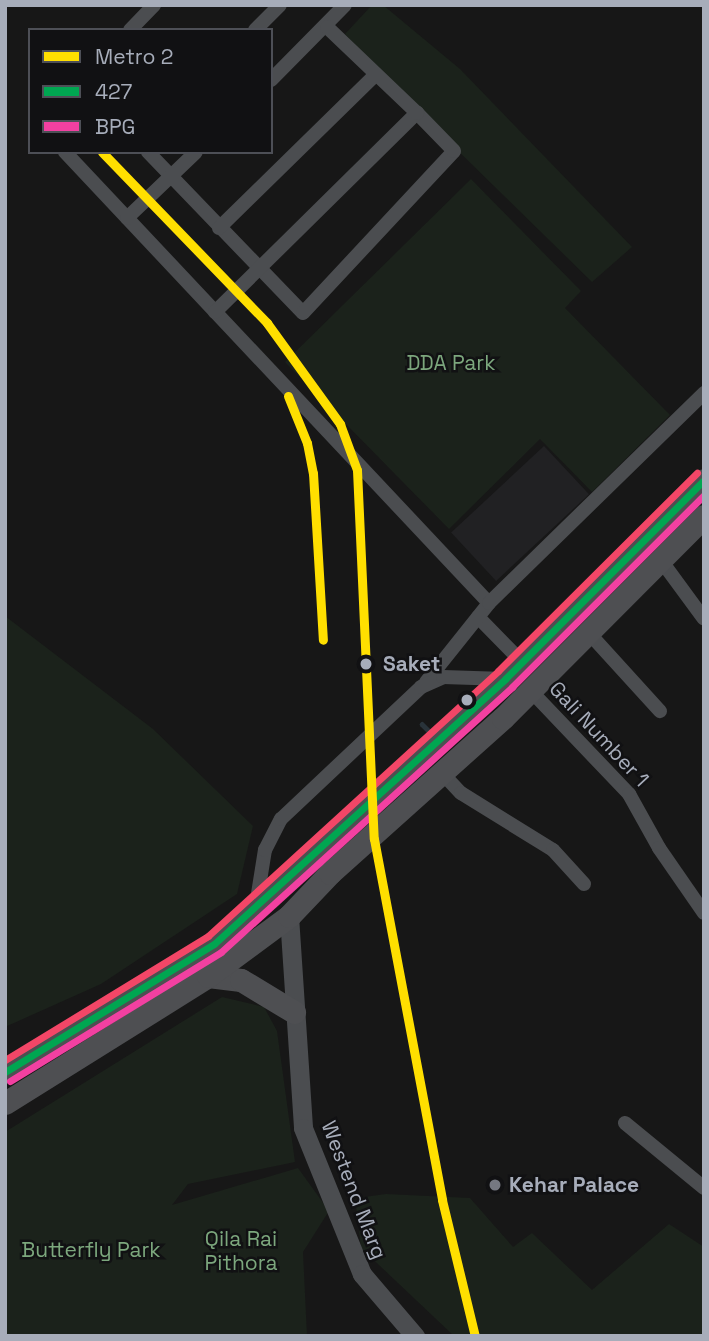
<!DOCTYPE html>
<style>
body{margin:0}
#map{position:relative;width:709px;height:1341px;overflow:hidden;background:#171717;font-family:"Space Grotesk",sans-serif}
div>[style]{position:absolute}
.built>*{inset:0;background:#212123;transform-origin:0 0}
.green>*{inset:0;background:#1b221b}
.stream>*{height:4.5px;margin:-2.25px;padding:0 2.25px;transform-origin:2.25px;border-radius:2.25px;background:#29333a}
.minor>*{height:14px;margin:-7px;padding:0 7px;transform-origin:7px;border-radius:7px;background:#4b4d50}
.tertiary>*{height:19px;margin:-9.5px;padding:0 9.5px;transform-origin:9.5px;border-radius:9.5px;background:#4b4d50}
.primary>*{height:23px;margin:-11.5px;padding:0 11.5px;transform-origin:11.5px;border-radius:11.5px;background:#4e4f52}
.bus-1>*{height:7px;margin:-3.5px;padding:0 3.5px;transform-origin:3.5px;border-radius:3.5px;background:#00a651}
.bus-2>*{height:7px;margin:-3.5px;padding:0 3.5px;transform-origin:3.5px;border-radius:3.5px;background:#f240a1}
.bus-3>*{height:7px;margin:-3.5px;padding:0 3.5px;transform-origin:3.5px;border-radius:3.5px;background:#f34667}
.metro-1>*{height:9px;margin:-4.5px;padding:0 4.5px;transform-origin:4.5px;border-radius:4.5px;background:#ffdf00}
.dots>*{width:19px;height:19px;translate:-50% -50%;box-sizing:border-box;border:4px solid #111113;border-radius:50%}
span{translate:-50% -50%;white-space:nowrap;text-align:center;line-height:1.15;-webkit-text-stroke:5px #111113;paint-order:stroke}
.park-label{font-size:21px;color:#7ca77d}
.stop-label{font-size:21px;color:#a7adba;font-weight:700}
.left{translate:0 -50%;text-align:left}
.street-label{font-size:21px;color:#a7adba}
.poi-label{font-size:21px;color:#a7adba;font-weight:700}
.frame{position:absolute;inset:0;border:7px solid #a7adba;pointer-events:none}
.legend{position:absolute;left:28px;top:28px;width:245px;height:126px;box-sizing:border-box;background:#111113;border:2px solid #4d4f56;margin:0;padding:9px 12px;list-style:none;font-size:21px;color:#a7adba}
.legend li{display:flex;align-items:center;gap:14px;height:35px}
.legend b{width:35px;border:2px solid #4d4f56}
</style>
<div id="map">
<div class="built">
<i style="left:544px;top:446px;width:66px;height:127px;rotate:47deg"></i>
</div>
<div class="green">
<i style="clip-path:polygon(372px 5px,383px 5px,460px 69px,632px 247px,592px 282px,400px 94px,345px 34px)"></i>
<i style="clip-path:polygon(471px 179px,581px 291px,565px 308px,670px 415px,592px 492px,540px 439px,449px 529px,285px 362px)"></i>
<i style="clip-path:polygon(5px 616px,153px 729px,253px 826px,237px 894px,101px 984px,5px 1027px)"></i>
<i style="clip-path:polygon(222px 997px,264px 1007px,277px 1031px,295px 1162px,188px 1184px,172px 1205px,298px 1168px,329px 1211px,303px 1252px,307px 1336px,5px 1336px,5px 1132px)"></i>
<i style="clip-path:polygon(386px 1194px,470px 1198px,513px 1247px,532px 1233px,592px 1290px,669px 1224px,704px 1247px,704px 1336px,454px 1336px,361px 1248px,356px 1206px,364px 1197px)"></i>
</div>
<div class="stream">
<i style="left:422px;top:724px;width:14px;rotate:45deg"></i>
</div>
<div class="minor">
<i style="left:130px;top:30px;width:35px;rotate:-46deg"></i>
<i style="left:255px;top:30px;width:35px;rotate:-45deg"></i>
<i style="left:271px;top:80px;width:105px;rotate:-45.4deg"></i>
<i style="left:65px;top:152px;width:619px;rotate:46.77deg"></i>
<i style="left:148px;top:152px;width:223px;rotate:46.1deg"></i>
<i style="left:303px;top:313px;width:221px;rotate:-47deg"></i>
<i style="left:454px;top:151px;width:53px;rotate:-134.2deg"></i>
<i style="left:127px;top:218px;width:95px;rotate:-43.7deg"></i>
<i style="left:219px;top:228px;width:219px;rotate:-44.4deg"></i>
<i style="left:215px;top:312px;width:284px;rotate:-44.6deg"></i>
<i style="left:417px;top:113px;width:124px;rotate:-136.3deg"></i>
<i style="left:660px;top:559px;width:74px;rotate:53.7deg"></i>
<i style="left:478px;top:617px;width:63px;rotate:45.6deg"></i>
<i style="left:588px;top:632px;width:107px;rotate:47.7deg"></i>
<i style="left:426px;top:682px;width:101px;rotate:-51.4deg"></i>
<i style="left:489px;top:603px;width:301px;rotate:-44.3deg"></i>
<i style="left:530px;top:690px;width:144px;rotate:46.4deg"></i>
<i style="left:629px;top:794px;width:62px;rotate:60.9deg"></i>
<i style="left:659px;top:848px;width:79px;rotate:55.3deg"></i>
<i style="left:443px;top:774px;width:26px;rotate:47deg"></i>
<i style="left:461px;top:793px;width:108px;rotate:31.8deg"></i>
<i style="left:553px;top:850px;width:46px;rotate:47.6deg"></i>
<i style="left:256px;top:906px;width:57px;rotate:-80.9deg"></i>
<i style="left:265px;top:850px;width:35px;rotate:-63deg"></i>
<i style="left:281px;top:819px;width:192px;rotate:-43.3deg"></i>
<i style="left:421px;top:687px;width:24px;rotate:-24deg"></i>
<i style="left:443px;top:677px;width:62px;rotate:1.8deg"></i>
<i style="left:625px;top:1123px;width:102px;rotate:39.4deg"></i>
</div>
<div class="tertiary">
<i style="left:289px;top:916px;width:212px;rotate:86.2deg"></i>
<i style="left:303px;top:1128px;width:157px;rotate:68deg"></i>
<i style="left:362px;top:1274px;width:82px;rotate:49.5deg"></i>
</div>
<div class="primary">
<i style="left:208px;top:976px;width:33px;rotate:7deg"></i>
<i style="left:241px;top:980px;width:62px;rotate:31.1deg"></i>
<i style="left:5px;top:1072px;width:245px;rotate:-31.5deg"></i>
<i style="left:214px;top:944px;width:394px;rotate:-42.3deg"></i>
<i style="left:505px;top:679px;width:281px;rotate:-45deg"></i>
<i style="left:5px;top:1103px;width:239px;rotate:-32deg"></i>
<i style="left:208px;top:976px;width:101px;rotate:-36.5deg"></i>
<i style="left:289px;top:916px;width:59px;rotate:-46.4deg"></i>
<i style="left:330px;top:873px;width:232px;rotate:-41.9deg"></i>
<i style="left:503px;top:718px;width:285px;rotate:-45.1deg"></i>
</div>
<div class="bus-1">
<i style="left:5px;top:1072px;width:245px;rotate:-31.5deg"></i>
<i style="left:214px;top:944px;width:394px;rotate:-42.3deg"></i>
<i style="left:505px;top:679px;width:281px;rotate:-45deg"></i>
</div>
<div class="bus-2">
<i style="left:10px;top:1081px;width:247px;rotate:-31.4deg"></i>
<i style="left:221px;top:952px;width:394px;rotate:-42.3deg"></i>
<i style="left:512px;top:687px;width:272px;rotate:-45deg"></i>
</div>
<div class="bus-3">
<i style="left:5px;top:1060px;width:238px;rotate:-31.4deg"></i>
<i style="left:208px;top:936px;width:393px;rotate:-42.4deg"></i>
<i style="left:498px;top:671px;width:281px;rotate:-44.9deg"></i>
</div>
<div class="metro-1">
<i style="left:102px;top:152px;width:238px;rotate:46deg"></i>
<i style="left:267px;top:323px;width:125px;rotate:54.1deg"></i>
<i style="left:340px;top:424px;width:49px;rotate:69.7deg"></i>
<i style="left:357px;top:470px;width:369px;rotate:87.4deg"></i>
<i style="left:374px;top:839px;width:367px;rotate:79.3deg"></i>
<i style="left:442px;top:1200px;width:140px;rotate:76.4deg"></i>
<i style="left:288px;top:396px;width:51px;rotate:68deg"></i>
<i style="left:307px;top:443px;width:31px;rotate:79deg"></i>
<i style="left:313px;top:473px;width:167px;rotate:86.6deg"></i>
</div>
<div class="dots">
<i style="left:366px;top:664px;background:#a7adba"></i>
<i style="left:467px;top:700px;background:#a7adba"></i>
<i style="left:495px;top:1185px;background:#757881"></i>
</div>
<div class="park-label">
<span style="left:451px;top:363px">DDA Park</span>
<span style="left:241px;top:1251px">Qila Rai<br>Pithora</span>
<span style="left:91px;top:1250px">Butterfly Park</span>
</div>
<div class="stop-label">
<span class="left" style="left:383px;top:664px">Saket</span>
</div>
<div class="street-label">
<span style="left:599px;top:734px;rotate:47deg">Gali Number 1</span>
<span style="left:354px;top:1190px;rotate:69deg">Westend Marg</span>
</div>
<div class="poi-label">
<span class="left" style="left:509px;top:1185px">Kehar Palace</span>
</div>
<div class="frame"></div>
<ul class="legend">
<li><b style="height:9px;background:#ffdf00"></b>Metro 2</li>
<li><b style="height:9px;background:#00a651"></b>427</li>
<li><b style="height:9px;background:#f240a1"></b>BPG</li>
</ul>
</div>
